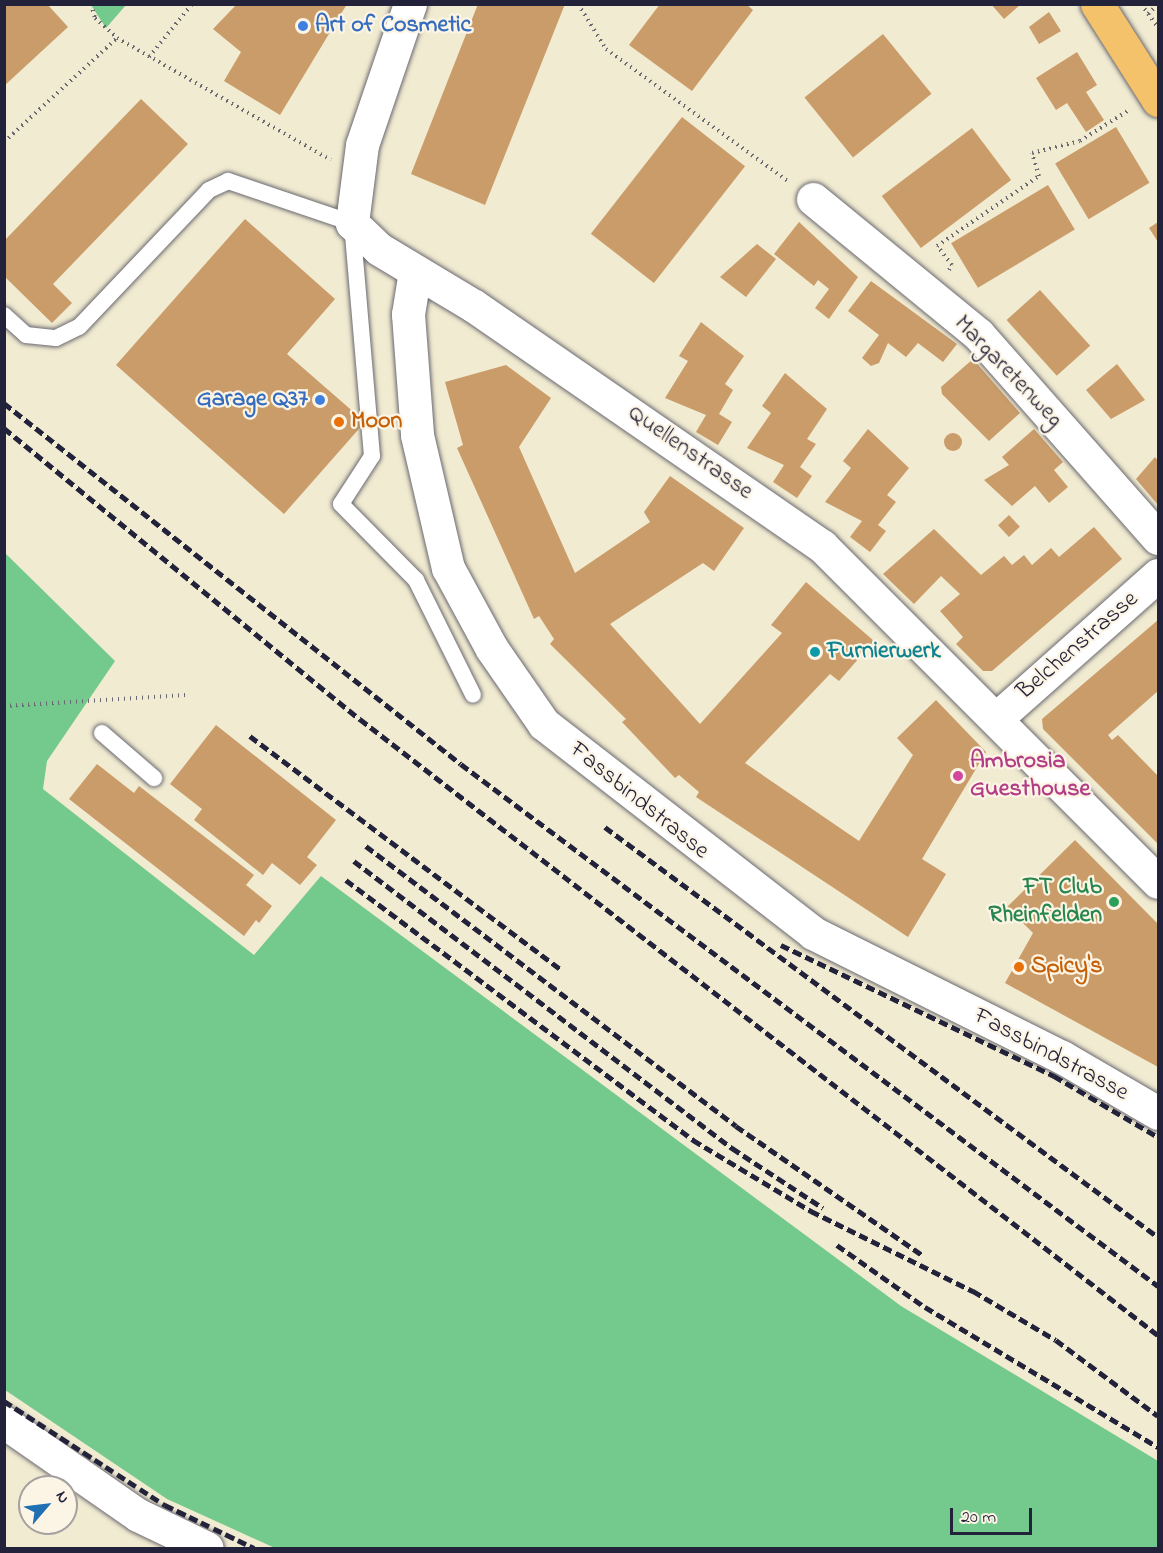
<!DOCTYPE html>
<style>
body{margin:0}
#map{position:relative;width:1163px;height:1553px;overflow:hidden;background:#f1ebd1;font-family:"Indie Flower",sans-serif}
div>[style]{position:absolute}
.green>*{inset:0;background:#74c98d}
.building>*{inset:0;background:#ca9c6a;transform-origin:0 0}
.round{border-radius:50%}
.path>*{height:4px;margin-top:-2px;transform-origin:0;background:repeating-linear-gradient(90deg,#6a6870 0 1.5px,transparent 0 6px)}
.roads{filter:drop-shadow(0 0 2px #6a6870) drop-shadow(0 0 2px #6a6870)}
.lane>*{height:16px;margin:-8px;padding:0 8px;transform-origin:8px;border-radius:8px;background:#fff}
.street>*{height:33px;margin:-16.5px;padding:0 16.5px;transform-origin:16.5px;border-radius:16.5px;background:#fff}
.primary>*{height:33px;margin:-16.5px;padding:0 16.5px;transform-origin:16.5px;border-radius:16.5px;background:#f3c26a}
.rail>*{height:4.5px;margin-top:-2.25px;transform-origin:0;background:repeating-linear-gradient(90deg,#22223b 0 9px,transparent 0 13.5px)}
.dots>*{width:16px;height:16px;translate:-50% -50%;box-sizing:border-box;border:3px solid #fcf5e5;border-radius:50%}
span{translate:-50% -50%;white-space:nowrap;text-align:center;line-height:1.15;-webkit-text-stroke:4.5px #fcf5e5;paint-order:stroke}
.shop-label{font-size:24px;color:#366cbe;font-weight:700}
.left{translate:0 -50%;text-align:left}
.right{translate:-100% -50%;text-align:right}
.street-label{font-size:24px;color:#22223b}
.food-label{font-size:24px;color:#c56008;font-weight:700}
.culture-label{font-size:24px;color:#0d838f;font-weight:700}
.hotel-label{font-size:24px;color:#b23c85;font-weight:700}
.leisure-label{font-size:24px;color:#27864d;font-weight:700}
.frame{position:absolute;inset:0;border:6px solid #22223b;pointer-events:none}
.north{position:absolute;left:18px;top:1475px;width:60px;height:60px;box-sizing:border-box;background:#fcf5e5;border:2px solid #a5a1a1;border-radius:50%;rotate:62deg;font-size:16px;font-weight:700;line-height:24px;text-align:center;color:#22223b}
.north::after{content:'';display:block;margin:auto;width:21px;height:27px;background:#1f6fb2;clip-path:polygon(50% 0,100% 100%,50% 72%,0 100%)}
.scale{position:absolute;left:950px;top:1508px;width:82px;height:27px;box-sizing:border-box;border:3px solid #22223b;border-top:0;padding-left:8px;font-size:18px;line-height:21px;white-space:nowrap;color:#22223b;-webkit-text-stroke:4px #fcf5e5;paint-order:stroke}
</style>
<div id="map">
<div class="green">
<i style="clip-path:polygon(91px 5px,91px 4px,126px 5px,106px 28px)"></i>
<i style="clip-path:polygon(4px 552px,115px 661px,47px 761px,43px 789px,254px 955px,321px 876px,901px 1306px,1158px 1461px,1158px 1548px,275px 1548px,167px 1499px,5px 1390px)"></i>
</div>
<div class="building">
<i style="clip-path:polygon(4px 4px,47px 4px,68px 27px,4px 86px)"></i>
<i style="clip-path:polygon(237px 4px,347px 4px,280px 115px,224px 81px,241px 52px,213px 29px)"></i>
<i style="clip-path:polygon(478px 4px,565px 4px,485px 205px,411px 174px)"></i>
<i style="clip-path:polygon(660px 4px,746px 4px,753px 10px,692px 91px,629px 45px)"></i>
<i style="clip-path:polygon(991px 4px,1021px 4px,1004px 19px)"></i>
<i style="clip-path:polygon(1049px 12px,1061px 31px,1039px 44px,1029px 27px)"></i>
<i style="left:883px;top:34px;width:77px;height:101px;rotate:51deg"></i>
<i style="clip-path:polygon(1077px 52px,1097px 85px,1086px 92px,1104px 120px,1086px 132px,1067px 103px,1056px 110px,1036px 78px)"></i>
<i style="clip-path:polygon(141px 99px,188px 144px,53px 284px,72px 303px,52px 323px,5px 277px,5px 240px)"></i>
<i style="left:682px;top:117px;width:80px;height:148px;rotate:38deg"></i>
<i style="left:1116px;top:127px;width:65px;height:71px;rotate:59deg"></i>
<i style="left:972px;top:128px;width:65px;height:113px;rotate:53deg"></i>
<i style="left:1048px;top:185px;width:52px;height:113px;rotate:59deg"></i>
<i style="clip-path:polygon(245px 219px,335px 299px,287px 354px,365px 422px,284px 514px,116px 365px)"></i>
<i style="clip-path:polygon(799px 222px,858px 277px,829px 319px,815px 308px,829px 289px,818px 280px,814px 286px,774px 254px)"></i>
<i style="clip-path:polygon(1158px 222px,1158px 242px,1149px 228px)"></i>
<i style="clip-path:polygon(757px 244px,776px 259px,746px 297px,720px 277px)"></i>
<i style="clip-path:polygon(871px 281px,957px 344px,943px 362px,918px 343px,906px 357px,888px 343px,879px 363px,871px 366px,862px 358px,879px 335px,848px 311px)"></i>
<i style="left:1040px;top:290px;width:75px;height:45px;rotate:48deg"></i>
<i style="clip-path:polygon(701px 322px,744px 356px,725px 384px,733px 390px,719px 414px,732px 422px,718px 445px,696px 432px,706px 415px,665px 398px,688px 361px,679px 356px)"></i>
<i style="clip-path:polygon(973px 359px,1020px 413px,989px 441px,942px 394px,941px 387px)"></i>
<i style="clip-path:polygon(1117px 364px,1145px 400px,1111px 419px,1086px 390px)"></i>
<i style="clip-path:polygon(506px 365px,551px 398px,519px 447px,575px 573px,650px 522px,644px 512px,670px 476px,744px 528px,714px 571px,703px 563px,610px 624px,700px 724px,782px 633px,771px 625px,806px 582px,874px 641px,839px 681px,830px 674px,745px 763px,859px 841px,913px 755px,897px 738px,936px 700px,986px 752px,922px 859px,946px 874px,908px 937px,696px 797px,699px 792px,679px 775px,675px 778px,622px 722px,626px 719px,550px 644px,554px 639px,539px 616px,534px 619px,457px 448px,463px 445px,445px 382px)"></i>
<i style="clip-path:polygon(785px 373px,827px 409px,807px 439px,816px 444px,800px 467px,812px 476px,797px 498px,773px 482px,784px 465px,747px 448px,771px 413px,762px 406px)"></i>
<i style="clip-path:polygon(868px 429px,909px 468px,887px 495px,896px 502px,878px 525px,886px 531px,870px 552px,850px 537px,862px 521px,825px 502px,851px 468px,843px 461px)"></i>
<i style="clip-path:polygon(1034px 429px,1063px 462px,1054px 470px,1068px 487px,1049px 503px,1035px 486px,1012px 506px,984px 480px,1009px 465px,1002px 457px)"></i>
<i class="round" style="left:944px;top:433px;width:18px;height:18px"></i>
<i style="clip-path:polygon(1155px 457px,1158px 461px,1158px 505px,1136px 479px)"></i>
<i style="left:1009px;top:515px;width:16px;height:15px;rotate:47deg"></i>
<i style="clip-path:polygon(1094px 527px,1122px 559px,992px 671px,983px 671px,956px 644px,963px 637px,940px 611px,960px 594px,941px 576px,914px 604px,883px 574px,934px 529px,981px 575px,1004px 556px,1012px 565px,1024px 555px,1032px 565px,1051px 548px,1059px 557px)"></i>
<i style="clip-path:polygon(1158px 620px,1158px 691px,1108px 735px,1112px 740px,1118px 735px,1158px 776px,1158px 844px,1043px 729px,1042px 719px)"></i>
<i style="clip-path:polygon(216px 725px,336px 820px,307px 857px,317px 865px,300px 885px,272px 863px,263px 875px,194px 820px,202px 809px,170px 784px)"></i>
<i style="clip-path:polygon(97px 764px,134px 793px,139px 786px,254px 875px,246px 885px,272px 906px,259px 923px,256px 920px,244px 936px,69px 799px)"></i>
<i style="clip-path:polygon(1075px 840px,1158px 924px,1158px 1067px,1005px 983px,1033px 933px,1007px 907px)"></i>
</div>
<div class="path">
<i style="left:91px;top:4px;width:15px;rotate:74deg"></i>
<i style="left:95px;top:18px;width:30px;rotate:42deg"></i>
<i style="left:117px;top:38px;width:246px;rotate:29.7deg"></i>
<i style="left:578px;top:4px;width:53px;rotate:58.1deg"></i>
<i style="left:606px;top:49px;width:225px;rotate:36deg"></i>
<i style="left:1141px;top:4px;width:29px;rotate:54deg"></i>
<i style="left:1148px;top:14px;width:14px;rotate:-45deg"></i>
<i style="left:149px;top:57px;width:68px;rotate:-50.9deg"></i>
<i style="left:4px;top:142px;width:154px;rotate:-42.6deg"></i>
<i style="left:949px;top:270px;width:6px;rotate:-59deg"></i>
<i style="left:952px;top:265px;width:24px;rotate:-128deg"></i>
<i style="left:937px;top:246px;width:124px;rotate:-34.5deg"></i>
<i style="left:1039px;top:176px;width:24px;rotate:-107deg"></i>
<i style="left:1032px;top:153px;width:49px;rotate:-14deg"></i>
<i style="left:1080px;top:141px;width:58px;rotate:-32.3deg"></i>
<i style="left:4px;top:706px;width:182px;rotate:-3.5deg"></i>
</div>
<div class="roads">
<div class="lane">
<i style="left:4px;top:315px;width:30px;rotate:42deg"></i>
<i style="left:26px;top:335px;width:30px;rotate:6deg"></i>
<i style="left:56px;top:338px;width:25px;rotate:-26deg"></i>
<i style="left:79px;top:327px;width:189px;rotate:-46.5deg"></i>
<i style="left:209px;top:190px;width:21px;rotate:-25deg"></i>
<i style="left:228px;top:181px;width:131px;rotate:18.7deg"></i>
<i style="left:352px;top:223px;width:234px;rotate:85.1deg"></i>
<i style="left:372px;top:456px;width:57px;rotate:122.9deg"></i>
<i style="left:341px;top:504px;width:107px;rotate:45.4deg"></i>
<i style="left:416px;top:580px;width:128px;rotate:63.6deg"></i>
<i style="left:102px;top:733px;width:69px;rotate:40.9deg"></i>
</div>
<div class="street">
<i style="left:410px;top:4px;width:149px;rotate:108.8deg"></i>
<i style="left:362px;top:145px;width:79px;rotate:97.3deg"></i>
<i style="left:352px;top:223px;width:37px;rotate:44deg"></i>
<i style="left:379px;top:249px;width:111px;rotate:31deg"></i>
<i style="left:474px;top:306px;width:423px;rotate:34.6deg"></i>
<i style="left:822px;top:546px;width:475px;rotate:45deg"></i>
<i style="left:813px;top:199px;width:213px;rotate:39.3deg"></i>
<i style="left:978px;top:334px;width:272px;rotate:48.6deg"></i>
<i style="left:415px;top:271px;width:44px;rotate:99.2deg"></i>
<i style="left:408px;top:314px;width:121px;rotate:85.7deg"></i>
<i style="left:417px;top:435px;width:137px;rotate:76.9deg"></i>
<i style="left:448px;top:568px;width:92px;rotate:61.5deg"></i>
<i style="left:492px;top:649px;width:91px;rotate:55.3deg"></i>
<i style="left:544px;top:724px;width:341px;rotate:37.8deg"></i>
<i style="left:813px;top:933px;width:278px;rotate:26.5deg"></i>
<i style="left:1062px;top:1057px;width:111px;rotate:30.3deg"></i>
<i style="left:998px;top:717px;width:214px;rotate:-41.6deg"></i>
<i style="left:4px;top:1422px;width:163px;rotate:34.8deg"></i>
<i style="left:138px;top:1515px;width:76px;rotate:25.6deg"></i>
</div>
<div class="primary">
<i style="left:1097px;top:4px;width:114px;rotate:57.6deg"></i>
</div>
</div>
<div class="rail">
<i style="left:4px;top:403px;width:582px;rotate:38.31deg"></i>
<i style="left:461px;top:764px;width:871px;rotate:36.83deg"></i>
<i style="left:4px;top:428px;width:460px;rotate:39.3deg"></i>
<i style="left:360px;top:719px;width:1008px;rotate:37.67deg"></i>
<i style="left:250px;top:736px;width:391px;rotate:36.9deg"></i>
<i style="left:605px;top:827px;width:688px;rotate:36.55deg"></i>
<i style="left:366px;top:846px;width:464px;rotate:37.1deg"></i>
<i style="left:736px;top:1126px;width:229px;rotate:34.7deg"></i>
<i style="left:354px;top:861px;width:475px;rotate:37.2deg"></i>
<i style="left:732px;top:1148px;width:109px;rotate:33.4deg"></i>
<i style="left:346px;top:880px;width:434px;rotate:36.8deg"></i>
<i style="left:693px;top:1140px;width:138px;rotate:31deg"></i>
<i style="left:811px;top:1211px;width:181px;rotate:26.3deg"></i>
<i style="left:973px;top:1291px;width:96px;rotate:30.6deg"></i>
<i style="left:1056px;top:1340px;width:127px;rotate:36.7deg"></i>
<i style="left:781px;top:945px;width:303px;rotate:25.6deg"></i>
<i style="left:1054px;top:1076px;width:121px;rotate:30.4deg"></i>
<i style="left:837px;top:1245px;width:108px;rotate:35.2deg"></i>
<i style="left:925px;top:1307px;width:272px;rotate:31deg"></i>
<i style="left:4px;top:1401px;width:192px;rotate:32.9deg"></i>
<i style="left:165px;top:1505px;width:99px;rotate:25.8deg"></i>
</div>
<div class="dots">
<i style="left:303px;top:26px;background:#3f7fe0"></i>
<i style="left:320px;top:400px;background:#3f7fe0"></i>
<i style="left:339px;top:422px;background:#e8710a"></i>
<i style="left:815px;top:652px;background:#0f9aa8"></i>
<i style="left:958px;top:776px;background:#d1479c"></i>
<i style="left:1114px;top:902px;background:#2e9e5b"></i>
<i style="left:1019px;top:967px;background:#e8710a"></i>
</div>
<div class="shop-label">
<span class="left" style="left:315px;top:26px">Art of Cosmetic</span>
<span class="right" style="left:308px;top:400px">Garage Q37</span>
</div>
<div class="street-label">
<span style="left:1008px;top:372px;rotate:46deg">Margaretenweg</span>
<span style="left:690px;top:453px;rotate:35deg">Quellenstrasse</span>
<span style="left:1078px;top:646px;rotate:-41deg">Belchenstrasse</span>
<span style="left:639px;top:801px;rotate:39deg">Fassbindstrasse</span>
<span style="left:1051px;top:1055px;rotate:28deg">Fassbindstrasse</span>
</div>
<div class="food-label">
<span class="left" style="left:351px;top:422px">Moon</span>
<span class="left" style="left:1031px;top:967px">Spicy's</span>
</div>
<div class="culture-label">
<span class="left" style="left:827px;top:652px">Furnierwerk</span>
</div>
<div class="hotel-label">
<span class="left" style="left:970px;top:776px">Ambrosia<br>Guesthouse</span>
</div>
<div class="leisure-label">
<span class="right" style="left:1102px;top:902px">FT Club<br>Rheinfelden</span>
</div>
<div class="frame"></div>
<div class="north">N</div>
<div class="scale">20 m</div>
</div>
